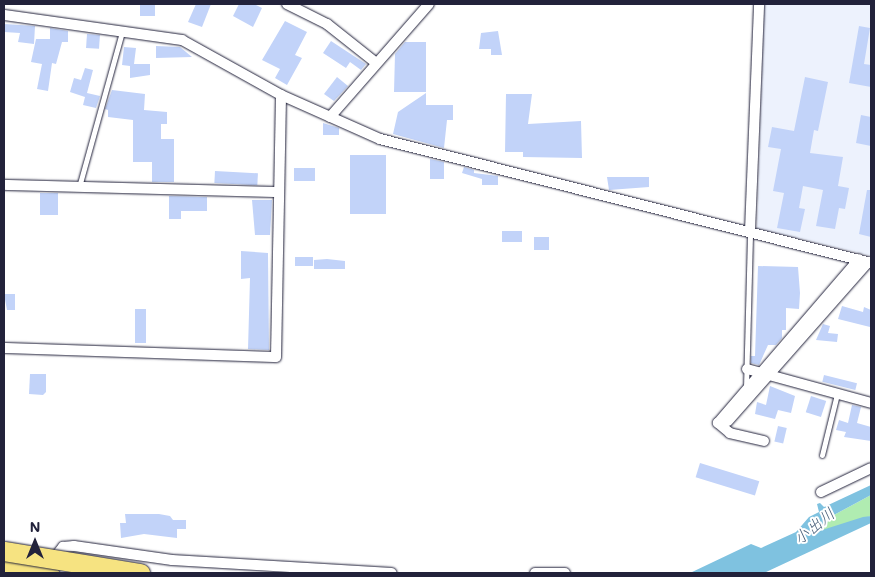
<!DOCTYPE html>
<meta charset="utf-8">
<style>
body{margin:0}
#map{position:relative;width:875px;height:577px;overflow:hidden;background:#fff;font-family:Mali,"Klee One",sans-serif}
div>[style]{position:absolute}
.built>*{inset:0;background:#edf2fd}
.green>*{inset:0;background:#b0ecb1}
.water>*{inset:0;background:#7fc2e0}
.building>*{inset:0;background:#c2d3f9;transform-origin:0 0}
.roads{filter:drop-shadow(0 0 1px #22223b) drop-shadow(0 0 1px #22223b)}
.service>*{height:5px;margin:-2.5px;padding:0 2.5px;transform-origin:2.5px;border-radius:2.5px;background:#fff}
.minor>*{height:10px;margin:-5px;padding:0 5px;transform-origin:5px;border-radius:5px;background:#fff}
.motorway>*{height:19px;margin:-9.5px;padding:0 9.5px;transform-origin:9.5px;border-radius:9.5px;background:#f6e381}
.bridges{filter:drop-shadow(0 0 1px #22223b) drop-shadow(0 0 1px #22223b)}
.motorway-bridge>*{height:19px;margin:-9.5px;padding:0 9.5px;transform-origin:9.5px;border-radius:9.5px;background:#f6e381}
span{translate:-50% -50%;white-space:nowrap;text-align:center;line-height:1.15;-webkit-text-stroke:4px #fff;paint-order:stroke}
.water-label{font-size:16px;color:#435a75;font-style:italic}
.frame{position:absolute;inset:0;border:5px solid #22223b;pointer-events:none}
.north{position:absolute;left:10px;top:517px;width:50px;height:50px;-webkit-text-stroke:4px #fff;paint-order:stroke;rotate:0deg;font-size:14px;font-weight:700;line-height:20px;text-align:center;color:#22223b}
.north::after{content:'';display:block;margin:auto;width:18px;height:22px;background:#22223b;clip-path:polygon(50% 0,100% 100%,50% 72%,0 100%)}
</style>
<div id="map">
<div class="built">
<i style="clip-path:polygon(764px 4px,871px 4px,871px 256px,757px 228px)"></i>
</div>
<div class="green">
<i style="clip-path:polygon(871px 495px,871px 516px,819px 533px,832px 516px)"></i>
</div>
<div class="water">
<i style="clip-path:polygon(871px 485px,871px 495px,832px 516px,819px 531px,863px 517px,871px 516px,871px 523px,764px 573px,690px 573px,751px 544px,761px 548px,796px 532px,809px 517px,819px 512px,817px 504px,820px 503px,824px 507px)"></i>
</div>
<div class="building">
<i style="left:140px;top:4px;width:15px;height:12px"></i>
<i style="clip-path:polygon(196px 4px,211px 4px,202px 27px,188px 22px)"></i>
<i style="clip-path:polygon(239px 4px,254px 4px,262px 8px,253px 27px,233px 16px)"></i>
<i style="clip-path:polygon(285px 21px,307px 32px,295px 55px,302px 58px,287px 85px,275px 78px,280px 69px,262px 60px)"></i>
<i style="clip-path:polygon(4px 24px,35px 26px,34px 44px,18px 42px,20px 33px,4px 32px)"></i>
<i style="clip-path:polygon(859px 26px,870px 28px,864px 64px,871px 65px,871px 87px,849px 83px)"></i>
<i style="clip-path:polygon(50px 28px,68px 31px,68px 42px,62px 42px,56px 64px,52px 63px,48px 91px,37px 89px,42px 64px,31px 62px,36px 39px,50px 39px)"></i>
<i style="clip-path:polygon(498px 31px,502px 55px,491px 55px,491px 49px,479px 49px,481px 33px)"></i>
<i style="left:87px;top:34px;width:13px;height:14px;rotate:4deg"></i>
<i style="clip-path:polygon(331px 41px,366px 64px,361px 70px,350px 62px,346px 68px,323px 53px)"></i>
<i style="clip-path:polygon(405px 42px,426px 42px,426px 92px,394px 92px,395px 54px)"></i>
<i style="clip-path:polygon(156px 46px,180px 47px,192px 57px,156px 58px)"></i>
<i style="clip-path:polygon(124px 47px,136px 48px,134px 64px,150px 64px,150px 75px,130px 78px,130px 66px,122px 65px)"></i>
<i style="clip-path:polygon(85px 68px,93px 70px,87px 93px,100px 96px,96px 108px,83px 105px,85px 97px,70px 92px,74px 78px,81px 80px)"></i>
<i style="clip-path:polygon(337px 77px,348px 86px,334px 101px,324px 94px)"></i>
<i style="clip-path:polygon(805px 77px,828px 82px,818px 131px,814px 130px,810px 153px,843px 157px,838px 186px,849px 188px,845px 209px,839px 208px,835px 229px,816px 226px,823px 190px,803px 186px,799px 208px,805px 209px,800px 232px,777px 228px,784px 193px,773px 191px,781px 149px,768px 147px,772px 127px,794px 131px)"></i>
<i style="clip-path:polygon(112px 90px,145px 94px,144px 110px,167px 112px,167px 124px,161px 124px,161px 139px,174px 139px,174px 182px,152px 182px,152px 162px,133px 162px,133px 120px,108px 117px,108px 110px,105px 109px)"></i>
<i style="clip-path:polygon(426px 93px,426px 105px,453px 105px,453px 120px,447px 120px,444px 148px,393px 134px,398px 112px)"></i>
<i style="clip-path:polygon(506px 94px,532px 94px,528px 124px,581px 121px,582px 158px,523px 157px,523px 152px,505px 152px)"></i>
<i style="clip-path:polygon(861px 115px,871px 117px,871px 146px,856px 143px)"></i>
<i style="clip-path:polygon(323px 123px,339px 128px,339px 135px,323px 135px)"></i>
<i style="left:350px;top:155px;width:36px;height:59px"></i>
<i style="clip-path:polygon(430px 159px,444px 162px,444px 179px,430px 179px)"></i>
<i style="clip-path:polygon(464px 167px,474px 170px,474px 173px,498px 176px,498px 185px,482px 185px,482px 179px,462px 173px)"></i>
<i style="left:294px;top:168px;width:21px;height:13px"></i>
<i style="left:215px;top:171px;width:43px;height:12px;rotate:3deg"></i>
<i style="clip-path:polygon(607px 177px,649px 177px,649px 187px,609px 190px)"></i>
<i style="clip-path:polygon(867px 190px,871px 190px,871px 237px,859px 234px)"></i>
<i style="left:40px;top:193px;width:18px;height:22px"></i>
<i style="clip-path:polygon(169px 196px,207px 197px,207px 211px,181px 211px,181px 219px,169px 219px)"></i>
<i style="clip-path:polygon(252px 200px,272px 200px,270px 235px,255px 235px)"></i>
<i style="left:502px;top:231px;width:20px;height:11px"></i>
<i style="left:534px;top:237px;width:15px;height:13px"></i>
<i style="clip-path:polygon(241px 251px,268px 253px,269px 350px,248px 349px,250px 278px,241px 279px)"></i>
<i style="left:295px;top:257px;width:18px;height:9px"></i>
<i style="clip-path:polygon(327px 259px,345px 261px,345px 269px,314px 269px,314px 260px)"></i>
<i style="clip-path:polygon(758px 266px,798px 267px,800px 293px,799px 309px,786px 308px,786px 330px,782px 330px,782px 338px,776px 345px,768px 345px,759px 365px,751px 363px,751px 356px,755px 356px)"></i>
<i style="clip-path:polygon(4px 294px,15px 294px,15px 310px,7px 310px)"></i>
<i style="clip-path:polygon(842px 306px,863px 312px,864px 307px,871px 310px,870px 327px,838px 319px)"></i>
<i style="left:135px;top:309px;width:11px;height:34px"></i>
<i style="clip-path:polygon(823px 324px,830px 326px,828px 333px,838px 334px,837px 342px,816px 340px)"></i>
<i style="clip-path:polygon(30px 374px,46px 374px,46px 392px,43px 395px,29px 394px)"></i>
<i style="left:824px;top:375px;width:34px;height:7px;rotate:14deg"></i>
<i style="clip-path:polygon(770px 386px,795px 396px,791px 413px,778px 410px,775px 419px,755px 414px,757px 402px,766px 405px)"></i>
<i style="left:811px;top:396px;width:16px;height:17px;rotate:18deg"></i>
<i style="clip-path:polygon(852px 405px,861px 407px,857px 423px,871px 427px,871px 441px,844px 437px,846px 432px,836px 430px,839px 420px,848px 423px)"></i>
<i style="left:778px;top:426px;width:9px;height:16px;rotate:13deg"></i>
<i style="left:700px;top:463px;width:62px;height:15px;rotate:17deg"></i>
<i style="clip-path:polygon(125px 514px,159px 514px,170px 516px,173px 520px,186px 520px,186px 529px,177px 529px,177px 538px,144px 534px,121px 538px,120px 523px,126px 523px)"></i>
</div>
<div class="roads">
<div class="service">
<i style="left:79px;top:187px;width:161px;rotate:-74.5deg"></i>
<i style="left:746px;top:388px;width:156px;rotate:-88.5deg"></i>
<i style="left:822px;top:455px;width:63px;rotate:-76.2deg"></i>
</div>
<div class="minor">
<i style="left:287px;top:4px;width:45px;rotate:26.6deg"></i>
<i style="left:327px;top:24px;width:61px;rotate:38.4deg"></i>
<i style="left:4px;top:15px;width:180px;rotate:8deg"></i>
<i style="left:182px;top:40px;width:113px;rotate:29.1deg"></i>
<i style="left:281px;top:95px;width:108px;rotate:24deg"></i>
<i style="left:380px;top:139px;width:506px;rotate:14.17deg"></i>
<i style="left:330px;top:117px;width:150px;rotate:-48.8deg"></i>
<i style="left:4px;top:185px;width:275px;rotate:1.5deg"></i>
<i style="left:750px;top:231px;width:227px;rotate:-87.7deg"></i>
<i style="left:4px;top:348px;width:272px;rotate:1.9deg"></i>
<i style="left:276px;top:357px;width:262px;rotate:-88.9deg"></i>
<i style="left:747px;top:369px;width:129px;rotate:15.3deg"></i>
<i style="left:728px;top:421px;width:212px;rotate:-48.6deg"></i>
<i style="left:764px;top:441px;width:35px;rotate:-167deg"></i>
<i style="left:730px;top:433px;width:16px;rotate:-140deg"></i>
<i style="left:718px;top:423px;width:216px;rotate:-49.3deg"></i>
<i style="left:821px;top:492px;width:55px;rotate:-25.6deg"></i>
<i style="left:52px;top:561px;width:18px;rotate:-52deg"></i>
<i style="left:63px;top:547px;width:11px;rotate:-5deg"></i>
<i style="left:74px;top:546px;width:99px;rotate:8.1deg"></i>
<i style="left:172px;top:560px;width:220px;rotate:3.4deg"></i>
<i style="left:535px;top:573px;width:30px"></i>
</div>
<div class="motorway">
<i style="left:4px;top:565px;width:46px;rotate:10.1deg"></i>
</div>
</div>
<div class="bridges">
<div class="motorway-bridge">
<i style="left:4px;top:551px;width:138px;rotate:9.2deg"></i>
</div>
</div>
<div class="water-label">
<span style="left:814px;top:526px;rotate:-39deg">小出川</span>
</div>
<div class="frame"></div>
<div class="north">N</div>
</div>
